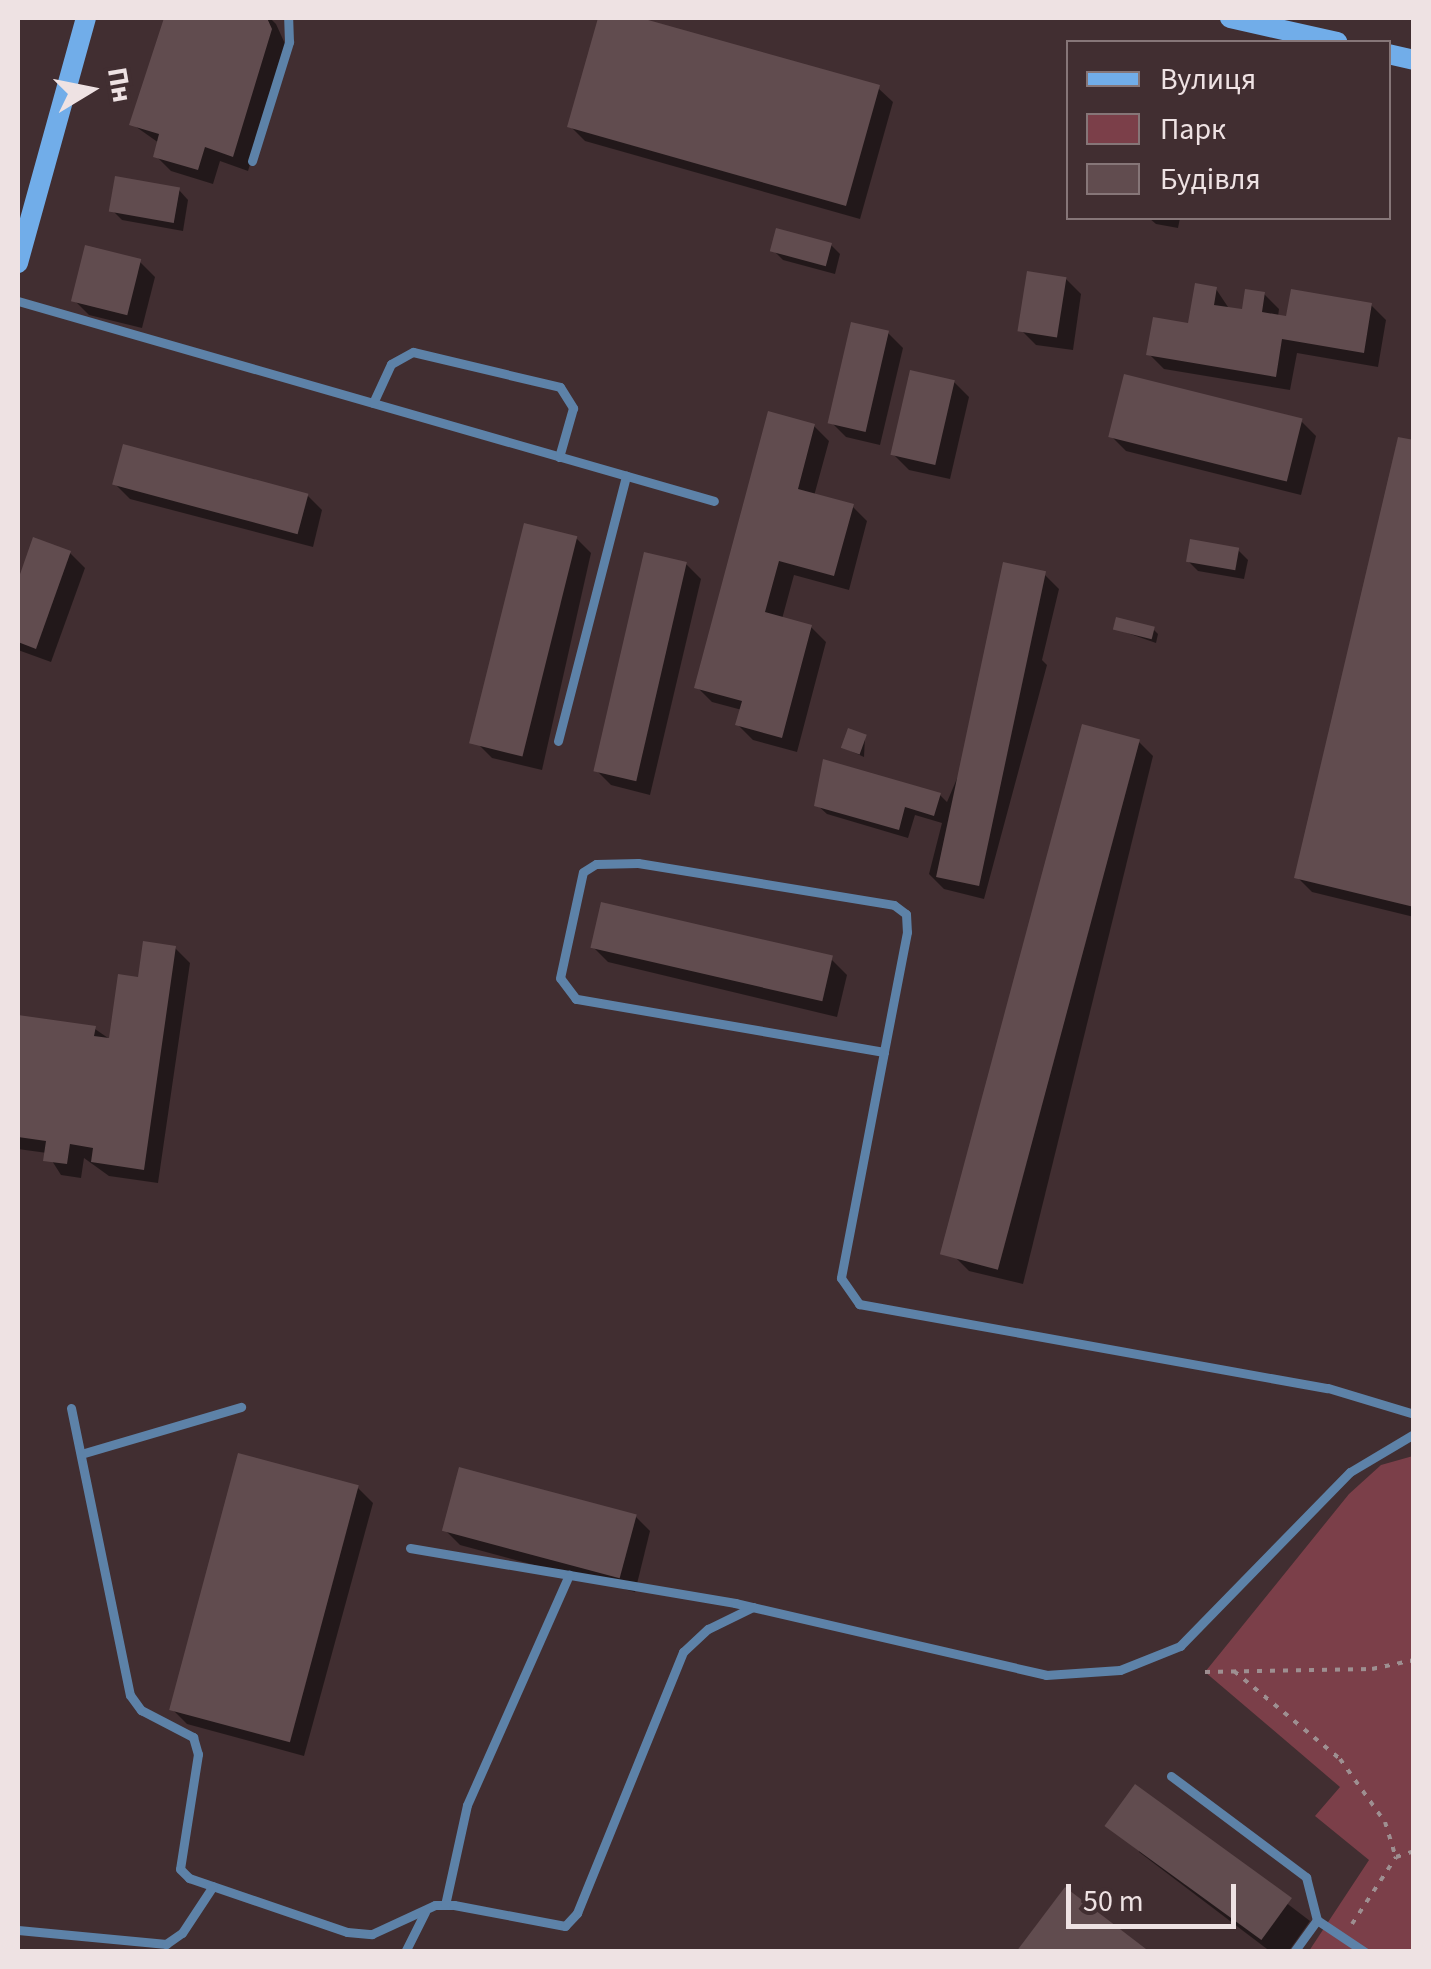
<!DOCTYPE html>
<meta charset="utf-8">
<style>
body{margin:0}
#map{position:relative;width:1431px;height:1969px;overflow:hidden;background:#412e31;font-family:"Source Sans 3",sans-serif}
div>[style]{position:absolute}
.green>*{inset:0;background:#7b3f49}
.shadow>*{inset:0;background:#0007}
.building>*{inset:0;background:#614c4f;transform-origin:0 0}
.path>*{height:4px;margin-top:-2px;transform-origin:0;background:repeating-linear-gradient(90deg,#9e8f91 0 5px,transparent 0 13px)}
.lane>*{height:9px;margin:-4.5px;padding:0 4.5px;transform-origin:4.5px;border-radius:4.5px;background:#5d82a8}
.secondary>*{height:20px;margin:-10px;padding:0 10px;transform-origin:10px;border-radius:10px;background:#71ade9}
span{translate:-50% -50%;white-space:nowrap;text-align:center;line-height:1.15;-webkit-text-stroke:8px #412e31;paint-order:stroke}
.frame{position:absolute;inset:0;border:20px solid #eee2e3;pointer-events:none}
.legend{position:absolute;left:1066px;top:40px;width:325px;height:180px;box-sizing:border-box;background:#412e31;border:2px solid #867678;margin:0;padding:12px 18px;list-style:none;font-size:30px;color:#eee2e3}
.legend li{display:flex;align-items:center;gap:20px;height:50px}
.legend b{width:50px;border:2px solid #867678}
.north{position:absolute;left:40px;top:40px;width:100px;height:100px;-webkit-text-stroke:8px #412e31;paint-order:stroke;rotate:80deg;font-size:28px;font-weight:700;line-height:40px;text-align:center;color:#eee2e3}
.north::after{content:'';display:block;margin:auto;width:35px;height:45px;background:#eee2e3;clip-path:polygon(50% 0,100% 100%,50% 72%,0 100%)}
.scale{position:absolute;left:1066px;top:1884px;width:170px;height:45px;box-sizing:border-box;border:5px solid #eee2e3;border-top:0;padding-left:12px;font-size:30px;line-height:35px;white-space:nowrap;color:#eee2e3;-webkit-text-stroke:8px #412e31;paint-order:stroke}
</style>
<div id="map">
<div class="green">
<i style="clip-path:polygon(1413px 1456px,1413px 1951px,1309px 1951px,1369px 1860px,1315px 1816px,1340px 1787px,1205px 1672px,1349px 1494px,1381px 1465px)"></i>
</div>
<div class="shadow">
<i style="clip-path:polygon(166px 18px,270px 18px,276px 24px,286px 46px,248px 171px,220px 161px,213px 184px,171px 171px,156px 156px,159px 143px,132px 124px)"></i>
<i style="clip-path:polygon(600px 18px,632px 18px,878px 88px,893px 102px,860px 219px,585px 141px,570px 126px)"></i>
<i style="clip-path:polygon(179px 190px,188px 200px,183px 231px,122px 220px,112px 210px)"></i>
<i style="clip-path:polygon(1149px 218px,1180px 218px,1178px 228px,1156px 224px)"></i>
<i style="clip-path:polygon(831px 245px,840px 254px,835px 274px,783px 260px,773px 250px)"></i>
<i style="clip-path:polygon(140px 262px,155px 277px,142px 328px,89px 315px,74px 300px)"></i>
<i style="clip-path:polygon(1066px 279px,1081px 294px,1073px 350px,1036px 345px,1021px 330px)"></i>
<i style="clip-path:polygon(1216px 289px,1230px 310px,1244px 312px,1264px 294px,1279px 309px,1278px 317px,1288px 319px,1371px 305px,1386px 320px,1378px 367px,1297px 353px,1290px 390px,1164px 369px,1149px 354px,1190px 326px)"></i>
<i style="clip-path:polygon(888px 333px,903px 348px,880px 445px,846px 437px,831px 422px)"></i>
<i style="clip-path:polygon(954px 382px,969px 397px,950px 479px,909px 470px,894px 455px)"></i>
<i style="clip-path:polygon(1301px 421px,1316px 436px,1301px 495px,1126px 451px,1111px 436px)"></i>
<i style="clip-path:polygon(814px 426px,829px 441px,814px 496px,852px 506px,867px 521px,849px 590px,794px 575px,782px 619px,811px 627px,826px 642px,797px 752px,753px 740px,738px 725px,742px 710px,712px 702px,697px 687px)"></i>
<i style="clip-path:polygon(1414px 443px,1414px 917px,1312px 892px,1297px 877px)"></i>
<i style="clip-path:polygon(115px 484px,307px 495px,322px 510px,313px 547px,130px 499px)"></i>
<i style="clip-path:polygon(576px 538px,591px 553px,542px 770px,492px 758px,477px 743px)"></i>
<i style="clip-path:polygon(34px 541px,70px 553px,85px 568px,51px 662px,18px 650px,18px 588px)"></i>
<i style="clip-path:polygon(1238px 550px,1248px 560px,1244px 579px,1198px 571px,1188px 561px)"></i>
<i style="clip-path:polygon(686px 564px,701px 579px,650px 795px,611px 785px,596px 770px)"></i>
<i style="clip-path:polygon(1044px 574px,1059px 589px,1042px 660px,1047px 665px,984px 899px,944px 889px,929px 874px,942px 823px,915px 815px,908px 838px,827px 814px,817px 805px,940px 795px,947px 802px)"></i>
<i style="clip-path:polygon(1116px 629px,1154px 630px,1158px 634px,1156px 643px)"></i>
<i style="clip-path:polygon(865px 737px,864px 757px,844px 748px)"></i>
<i style="clip-path:polygon(1138px 741px,1153px 756px,1023px 1284px,969px 1271px,954px 1256px)"></i>
<i style="clip-path:polygon(593px 947px,832px 960px,847px 975px,837px 1017px,608px 962px)"></i>
<i style="clip-path:polygon(175px 948px,190px 963px,158px 1183px,109px 1176px,84px 1158px,81px 1178px,61px 1175px,47px 1153px,18px 1149px,18px 1018px,95px 1029px,111px 1040px,140px 979px)"></i>
<i style="clip-path:polygon(358px 1488px,373px 1503px,304px 1756px,187px 1724px,172px 1709px)"></i>
<i style="clip-path:polygon(635px 1516px,650px 1531px,635px 1592px,460px 1545px,445px 1530px)"></i>
<i style="clip-path:polygon(1136px 1788px,1310px 1921px,1288px 1952px,1271px 1952px,1139px 1852px)"></i>
</div>
<div class="building">
<i style="clip-path:polygon(164px 18px,267px 18px,272px 29px,233px 157px,205px 147px,198px 170px,153px 157px,159px 134px,129px 125px)"></i>
<i style="clip-path:polygon(598px 18px,641px 18px,880px 85px,846px 206px,567px 127px)"></i>
<i style="left:115px;top:176px;width:66px;height:36px;rotate:10deg"></i>
<i style="left:776px;top:228px;width:58px;height:24px;rotate:15deg"></i>
<i style="left:85px;top:245px;width:58px;height:58px;rotate:14deg"></i>
<i style="left:1027px;top:271px;width:40px;height:61px;rotate:9deg"></i>
<i style="clip-path:polygon(1195px 283px,1217px 287px,1214px 305px,1242px 309px,1245px 289px,1265px 292px,1262px 312px,1286px 316px,1291px 289px,1372px 303px,1364px 353px,1282px 339px,1276px 377px,1146px 355px,1153px 317px,1188px 323px)"></i>
<i style="left:851px;top:322px;width:39px;height:104px;rotate:13deg"></i>
<i style="left:910px;top:370px;width:46px;height:87px;rotate:13deg"></i>
<i style="left:1124px;top:374px;width:184px;height:65px;rotate:14deg"></i>
<i style="clip-path:polygon(768px 411px,815px 424px,798px 489px,854px 504px,834px 576px,779px 561px,765px 612px,812px 625px,782px 738px,735px 725px,742px 701px,694px 688px)"></i>
<i style="clip-path:polygon(1398px 437px,1414px 440px,1414px 907px,1294px 878px)"></i>
<i style="left:123px;top:444px;width:192px;height:42px;rotate:15deg"></i>
<i style="left:524px;top:523px;width:55px;height:227px;rotate:14deg"></i>
<i style="clip-path:polygon(33px 537px,71px 551px,36px 649px,18px 642px,18px 580px)"></i>
<i style="left:1190px;top:539px;width:50px;height:23px;rotate:10deg"></i>
<i style="left:644px;top:552px;width:44px;height:225px;rotate:13deg"></i>
<i style="left:1003px;top:562px;width:44px;height:322px;rotate:12deg"></i>
<i style="left:1116px;top:617px;width:40px;height:13px;rotate:14deg"></i>
<i style="left:1082px;top:724px;width:60px;height:549px;rotate:15deg"></i>
<i style="left:848px;top:728px;width:20px;height:21px;rotate:20deg"></i>
<i style="clip-path:polygon(823px 759px,941px 793px,934px 816px,905px 807px,899px 830px,814px 806px)"></i>
<i style="left:601px;top:902px;width:238px;height:47px;rotate:13deg"></i>
<i style="clip-path:polygon(143px 941px,176px 946px,144px 1170px,91px 1162px,93px 1148px,70px 1144px,67px 1164px,43px 1161px,46px 1141px,18px 1137px,18px 1015px,96px 1026px,94px 1036px,109px 1038px,118px 974px,138px 977px)"></i>
<i style="left:238px;top:1453px;width:125px;height:266px;rotate:15deg"></i>
<i style="left:459px;top:1467px;width:184px;height:66px;rotate:15deg"></i>
<i style="left:1135px;top:1784px;width:194px;height:52px;rotate:36deg"></i>
<i style="clip-path:polygon(1065px 1887px,1146px 1949px,1144px 1952px,1016px 1952px)"></i>
</div>
<div class="path">
<i style="left:1234px;top:1671px;width:138px;rotate:39.7deg"></i>
<i style="left:1340px;top:1759px;width:77px;rotate:54.5deg"></i>
<i style="left:1385px;top:1822px;width:37px;rotate:73deg"></i>
<i style="left:1396px;top:1857px;width:19px;rotate:-18deg"></i>
<i style="left:1205px;top:1672px;width:167px;rotate:-1deg"></i>
<i style="left:1372px;top:1669px;width:43px;rotate:-12.1deg"></i>
<i style="left:1352px;top:1924px;width:80px;rotate:-56.7deg"></i>
</div>
<div class="lane">
<i style="left:252px;top:161px;width:125px;rotate:-72.7deg"></i>
<i style="left:289px;top:42px;width:24px;rotate:-92deg"></i>
<i style="left:18px;top:301px;width:724px;rotate:16.03deg"></i>
<i style="left:373px;top:403px;width:43px;rotate:-65.2deg"></i>
<i style="left:391px;top:364px;width:25px;rotate:-29deg"></i>
<i style="left:413px;top:352px;width:151px;rotate:13.4deg"></i>
<i style="left:560px;top:387px;width:25px;rotate:58deg"></i>
<i style="left:573px;top:408px;width:51px;rotate:105.9deg"></i>
<i style="left:558px;top:741px;width:274px;rotate:-75.6deg"></i>
<i style="left:884px;top:1052px;width:313px;rotate:-170.2deg"></i>
<i style="left:576px;top:999px;width:26px;rotate:-127deg"></i>
<i style="left:560px;top:978px;width:108px;rotate:-77.8deg"></i>
<i style="left:583px;top:872px;width:15px;rotate:-32deg"></i>
<i style="left:596px;top:864px;width:42px;rotate:-1.4deg"></i>
<i style="left:638px;top:863px;width:259px;rotate:9.3deg"></i>
<i style="left:894px;top:905px;width:15px;rotate:37deg"></i>
<i style="left:906px;top:914px;width:18px;rotate:87deg"></i>
<i style="left:907px;top:932px;width:122px;rotate:100.9deg"></i>
<i style="left:884px;top:1052px;width:230px;rotate:100.8deg"></i>
<i style="left:841px;top:1278px;width:32px;rotate:55deg"></i>
<i style="left:859px;top:1304px;width:476px;rotate:10.2deg"></i>
<i style="left:1328px;top:1388px;width:90px;rotate:16.8deg"></i>
<i style="left:71px;top:1408px;width:293px;rotate:78.4deg"></i>
<i style="left:130px;top:1695px;width:19px;rotate:54deg"></i>
<i style="left:141px;top:1710px;width:59px;rotate:27.4deg"></i>
<i style="left:193px;top:1737px;width:18px;rotate:74deg"></i>
<i style="left:198px;top:1754px;width:116px;rotate:98.9deg"></i>
<i style="left:180px;top:1869px;width:13px;rotate:45deg"></i>
<i style="left:189px;top:1878px;width:167px;rotate:18.9deg"></i>
<i style="left:347px;top:1932px;width:25px;rotate:5deg"></i>
<i style="left:372px;top:1934px;width:69px;rotate:-24.7deg"></i>
<i style="left:435px;top:1905px;width:19px"></i>
<i style="left:454px;top:1905px;width:113px;rotate:10.7deg"></i>
<i style="left:565px;top:1926px;width:18px;rotate:-47deg"></i>
<i style="left:577px;top:1913px;width:282px;rotate:-67.9deg"></i>
<i style="left:683px;top:1652px;width:34px;rotate:-43deg"></i>
<i style="left:708px;top:1629px;width:50px;rotate:-26.1deg"></i>
<i style="left:81px;top:1454px;width:167px;rotate:-16.4deg"></i>
<i style="left:410px;top:1548px;width:330px;rotate:9.6deg"></i>
<i style="left:735px;top:1603px;width:319px;rotate:13deg"></i>
<i style="left:1046px;top:1675px;width:74px;rotate:-3.9deg"></i>
<i style="left:1120px;top:1670px;width:65px;rotate:-21.8deg"></i>
<i style="left:1180px;top:1646px;width:243px;rotate:-45.7deg"></i>
<i style="left:1350px;top:1472px;width:74px;rotate:-30.7deg"></i>
<i style="left:1171px;top:1776px;width:169px;rotate:36.8deg"></i>
<i style="left:1306px;top:1877px;width:44px;rotate:75.7deg"></i>
<i style="left:1317px;top:1920px;width:39px;rotate:126deg"></i>
<i style="left:445px;top:1905px;width:102px;rotate:-77.6deg"></i>
<i style="left:467px;top:1805px;width:252px;rotate:-66.1deg"></i>
<i style="left:1317px;top:1920px;width:58px;rotate:33.7deg"></i>
<i style="left:18px;top:1930px;width:149px;rotate:5.4deg"></i>
<i style="left:166px;top:1944px;width:19px;rotate:-35deg"></i>
<i style="left:182px;top:1933px;width:56px;rotate:-56.6deg"></i>
<i style="left:405px;top:1952px;width:45px;rotate:-63.4deg"></i>
</div>
<div class="secondary">
<i style="left:1230px;top:18px;width:110px;rotate:12.6deg"></i>
<i style="left:1388px;top:54px;width:27px;rotate:13deg"></i>
<i style="left:18px;top:263px;width:254px;rotate:-74.5deg"></i>
</div>
<div class="frame"></div>
<ul class="legend">
<li><b style="height:12px;background:#71ade9"></b>Вулиця</li>
<li><b style="height:28px;background:#7b3f49"></b>Парк</li>
<li><b style="height:28px;background:#614c4f"></b>Будівля</li>
</ul>
<div class="north">Пн</div>
<div class="scale">50 m</div>
</div>
